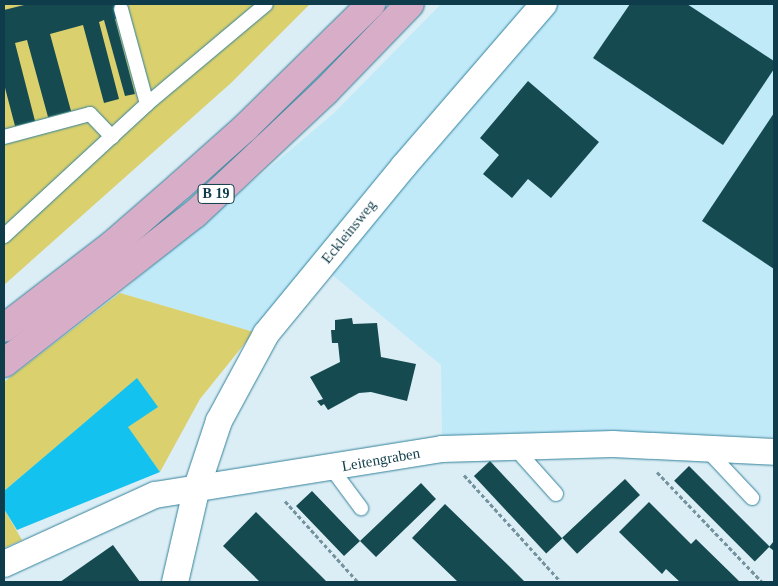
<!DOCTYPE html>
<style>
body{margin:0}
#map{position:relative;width:778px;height:586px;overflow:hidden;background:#dceef5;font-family:Georgia,serif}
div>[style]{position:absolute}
.built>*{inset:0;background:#c1eaf9}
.green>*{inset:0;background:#dad06e}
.water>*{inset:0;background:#14c2f0}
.building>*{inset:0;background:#154b50;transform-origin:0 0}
.path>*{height:3px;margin-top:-1.5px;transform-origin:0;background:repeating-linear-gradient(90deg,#74939e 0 4px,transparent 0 6.5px)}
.roads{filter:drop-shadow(0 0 1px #31819b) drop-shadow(0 0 1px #31819b)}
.service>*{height:14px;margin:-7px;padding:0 7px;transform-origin:7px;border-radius:7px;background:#fff}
.minor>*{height:26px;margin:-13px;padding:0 13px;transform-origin:13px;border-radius:13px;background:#fff}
.primary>*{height:28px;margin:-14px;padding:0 14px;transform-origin:14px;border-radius:14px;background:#d7adc7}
span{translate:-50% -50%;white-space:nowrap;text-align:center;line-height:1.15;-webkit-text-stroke:5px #fff;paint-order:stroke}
.shield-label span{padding:1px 4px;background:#fff;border:1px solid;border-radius:4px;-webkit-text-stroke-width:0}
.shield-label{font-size:14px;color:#0f3c4a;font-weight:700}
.street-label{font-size:15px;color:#0f3c4a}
.frame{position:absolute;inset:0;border:5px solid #0f3c4a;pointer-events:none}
</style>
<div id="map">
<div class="built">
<i style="clip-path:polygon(441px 4px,774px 4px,774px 437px,612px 431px,442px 435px,441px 365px,330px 273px,254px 332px,120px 293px,333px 114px)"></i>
</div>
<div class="green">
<i style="clip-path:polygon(4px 4px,310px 4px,231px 83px,4px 285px)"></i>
<i style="clip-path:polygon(120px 293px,254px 332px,200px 399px,160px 472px,127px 427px,137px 379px,4px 491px,4px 382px)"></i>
<i style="clip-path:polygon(4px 509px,22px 540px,4px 548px)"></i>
</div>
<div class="water">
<i style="clip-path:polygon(137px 378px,158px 407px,128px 427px,160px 472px,17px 530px,4px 509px,4px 491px)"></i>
</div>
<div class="building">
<i style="clip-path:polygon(28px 4px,115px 4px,119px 18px,115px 19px,135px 94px,125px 96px,104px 20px,99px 22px,119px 99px,104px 103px,83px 25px,50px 34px,71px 111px,48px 117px,27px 40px,15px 43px,35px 121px,15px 126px,4px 84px,4px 10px)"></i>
<i style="clip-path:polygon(630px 4px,687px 4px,774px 61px,774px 69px,723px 145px,593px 58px)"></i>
<i style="clip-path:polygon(528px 81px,599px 142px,551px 198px,528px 179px,512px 198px,483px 174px,499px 155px,480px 138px)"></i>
<i style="clip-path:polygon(774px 113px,774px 269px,702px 221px)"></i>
<i style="clip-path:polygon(352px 318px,353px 324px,377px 323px,381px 357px,416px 364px,407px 401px,371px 392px,359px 393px,328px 410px,324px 404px,321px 406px,317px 401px,323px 399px,310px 377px,340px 362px,338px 343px,332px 343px,331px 330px,335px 330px,335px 320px)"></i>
<i style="left:490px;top:461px;width:106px;height:22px;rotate:47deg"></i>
<i style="left:689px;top:466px;width:114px;height:21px;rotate:45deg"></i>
<i style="left:625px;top:479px;width:22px;height:86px;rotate:47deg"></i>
<i style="clip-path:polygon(421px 483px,436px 499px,376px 557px,360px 541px,344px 556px,296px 506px,312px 491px,360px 541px)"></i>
<i style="clip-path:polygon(649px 502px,691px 544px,696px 539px,740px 582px,680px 582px,666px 569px,662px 574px,619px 532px)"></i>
<i style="clip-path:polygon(445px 504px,509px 566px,525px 582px,458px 582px,433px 558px,412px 538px)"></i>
<i style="clip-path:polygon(256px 512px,320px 575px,327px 582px,260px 582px,223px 546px)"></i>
<i style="clip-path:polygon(774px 541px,774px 551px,769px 547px)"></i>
<i style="clip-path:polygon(113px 545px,140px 582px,60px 582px)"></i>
</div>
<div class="path">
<i style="left:657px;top:472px;width:152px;rotate:46.3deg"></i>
<i style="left:464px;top:475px;width:144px;rotate:47.8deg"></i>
<i style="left:285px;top:501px;width:109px;rotate:48deg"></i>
</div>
<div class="roads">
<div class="service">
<i style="left:121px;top:9px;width:98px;rotate:74.7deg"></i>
<i style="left:4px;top:137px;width:89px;rotate:-15deg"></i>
<i style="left:90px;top:114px;width:32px;rotate:46deg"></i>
<i style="left:4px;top:236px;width:195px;rotate:-42.7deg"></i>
<i style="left:147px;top:104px;width:155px;rotate:-40deg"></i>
<i style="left:514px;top:447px;width:63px;rotate:48.2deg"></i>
<i style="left:707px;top:450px;width:66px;rotate:46.8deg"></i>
<i style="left:332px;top:469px;width:49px;rotate:53.4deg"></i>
</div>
<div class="minor">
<i style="left:4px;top:564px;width:166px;rotate:-24.6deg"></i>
<i style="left:155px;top:495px;width:291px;rotate:-9.1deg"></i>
<i style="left:442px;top:449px;width:171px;rotate:-1.7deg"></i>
<i style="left:613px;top:444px;width:161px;rotate:2.8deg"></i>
<i style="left:175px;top:582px;width:98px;rotate:-77deg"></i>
<i style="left:197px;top:487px;width:70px;rotate:-71.6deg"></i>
<i style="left:219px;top:421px;width:99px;rotate:-61.6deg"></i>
<i style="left:266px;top:334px;width:217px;rotate:-50.6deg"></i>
<i style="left:404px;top:166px;width:214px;rotate:-49.2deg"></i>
</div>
<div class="primary">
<i style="left:4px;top:328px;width:136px;rotate:-37.5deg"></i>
<i style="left:112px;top:245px;width:91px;rotate:-41deg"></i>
<i style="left:181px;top:185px;width:86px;rotate:-41.7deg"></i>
<i style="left:245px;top:128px;width:177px;rotate:-44.5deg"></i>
<i style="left:4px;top:363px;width:242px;rotate:-38deg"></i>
<i style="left:195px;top:214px;width:178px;rotate:-43.2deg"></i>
<i style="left:325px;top:92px;width:122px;rotate:-46deg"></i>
</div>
</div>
<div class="shield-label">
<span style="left:216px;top:194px">B 19</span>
</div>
<div class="street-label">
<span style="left:349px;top:232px;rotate:-51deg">Eckleinsweg</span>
<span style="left:381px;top:460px;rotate:-10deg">Leitengraben</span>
</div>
<div class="frame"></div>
</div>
